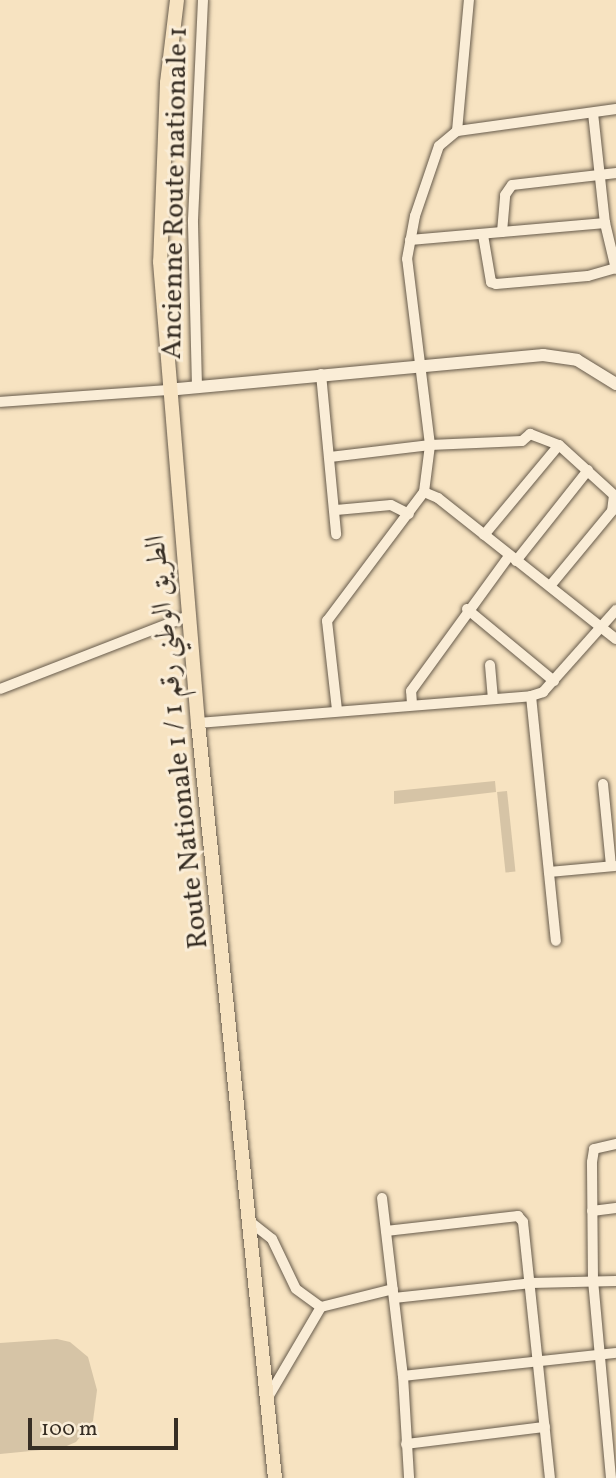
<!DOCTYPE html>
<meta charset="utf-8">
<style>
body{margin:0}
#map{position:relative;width:616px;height:1478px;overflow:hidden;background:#f7e3c1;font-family:Vollkorn,Amiri,serif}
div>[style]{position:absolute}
.green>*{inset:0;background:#d6c4a6;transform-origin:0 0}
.roads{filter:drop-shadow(0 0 2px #675b4b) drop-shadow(0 0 2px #675b4b)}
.street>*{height:10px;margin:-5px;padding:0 5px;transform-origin:5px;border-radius:5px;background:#faedd7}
.secondary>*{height:12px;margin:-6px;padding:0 6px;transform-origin:6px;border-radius:6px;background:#faedd7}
.primary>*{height:14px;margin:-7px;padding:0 7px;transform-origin:7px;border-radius:7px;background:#f7e3c1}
span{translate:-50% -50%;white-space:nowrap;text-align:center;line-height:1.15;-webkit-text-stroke:6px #faedd7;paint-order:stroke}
.street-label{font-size:28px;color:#372e24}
.scale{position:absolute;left:28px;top:1418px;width:150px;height:32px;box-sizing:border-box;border:4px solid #372e24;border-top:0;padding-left:9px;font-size:21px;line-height:24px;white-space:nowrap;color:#372e24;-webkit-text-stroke:5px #faedd7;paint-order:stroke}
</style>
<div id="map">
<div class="green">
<i style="clip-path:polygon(495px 781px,496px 792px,394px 804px,394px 791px)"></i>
<i style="left:507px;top:791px;width:81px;height:10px;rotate:84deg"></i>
<i style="clip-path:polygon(57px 1339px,70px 1342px,88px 1357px,97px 1390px,93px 1421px,76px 1442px,62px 1448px,0 1454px,0 1343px)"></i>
</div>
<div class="roads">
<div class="street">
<i style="left:593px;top:113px;width:111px;rotate:83.8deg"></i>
<i style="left:605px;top:223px;width:47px;rotate:76.6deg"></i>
<i style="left:457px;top:131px;width:132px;rotate:-84.8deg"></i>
<i style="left:502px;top:232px;width:37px;rotate:-85deg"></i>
<i style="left:505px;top:195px;width:12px;rotate:-55deg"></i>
<i style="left:512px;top:185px;width:105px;rotate:-6.6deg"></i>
<i style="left:483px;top:235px;width:48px;rotate:80.3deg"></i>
<i style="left:491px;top:282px;width:5px;rotate:22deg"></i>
<i style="left:496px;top:284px;width:92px;rotate:-5deg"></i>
<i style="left:588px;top:276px;width:29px;rotate:-16deg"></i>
<i style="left:410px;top:240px;width:196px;rotate:-5deg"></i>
<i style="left:321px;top:374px;width:161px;rotate:84.6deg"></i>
<i style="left:197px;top:387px;width:167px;rotate:-91.4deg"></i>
<i style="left:193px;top:220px;width:220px;rotate:-87.4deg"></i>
<i style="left:0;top:402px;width:167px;rotate:-4.1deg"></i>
<i style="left:330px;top:457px;width:101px;rotate:-6.8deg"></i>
<i style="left:430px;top:445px;width:92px;rotate:-2.5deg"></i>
<i style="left:522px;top:441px;width:11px;rotate:-41deg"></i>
<i style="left:530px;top:434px;width:31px;rotate:21deg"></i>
<i style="left:559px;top:445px;width:74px;rotate:42.3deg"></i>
<i style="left:614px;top:495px;width:16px;rotate:97deg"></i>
<i style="left:612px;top:511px;width:97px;rotate:129.6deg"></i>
<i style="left:424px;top:492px;width:47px;rotate:-82.7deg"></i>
<i style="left:430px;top:445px;width:187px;rotate:-97deg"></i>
<i style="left:407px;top:259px;width:44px;rotate:-79.5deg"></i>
<i style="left:415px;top:216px;width:74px;rotate:-71.1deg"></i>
<i style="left:439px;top:146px;width:23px;rotate:-40deg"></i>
<i style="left:457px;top:131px;width:161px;rotate:-7.9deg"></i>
<i style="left:336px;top:510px;width:55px;rotate:-5.2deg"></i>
<i style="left:391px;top:505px;width:20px;rotate:27deg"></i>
<i style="left:484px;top:535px;width:117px;rotate:-50.2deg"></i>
<i style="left:516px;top:561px;width:116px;rotate:-51.6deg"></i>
<i style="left:467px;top:609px;width:113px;rotate:39.6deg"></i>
<i style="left:490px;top:665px;width:34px;rotate:85deg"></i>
<i style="left:0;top:689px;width:202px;rotate:-21.2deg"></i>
<i style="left:531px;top:696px;width:246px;rotate:84.2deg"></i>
<i style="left:412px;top:704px;width:13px;rotate:-94deg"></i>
<i style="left:411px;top:691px;width:167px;rotate:-54deg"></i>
<i style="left:337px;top:710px;width:90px;rotate:-96.4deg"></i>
<i style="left:327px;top:621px;width:161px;rotate:-53.1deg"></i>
<i style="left:424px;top:492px;width:15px;rotate:23deg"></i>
<i style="left:438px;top:498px;width:227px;rotate:38.4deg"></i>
<i style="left:198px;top:723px;width:334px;rotate:-4.6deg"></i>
<i style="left:531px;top:696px;width:13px;rotate:-18deg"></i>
<i style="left:543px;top:692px;width:110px;rotate:-48.3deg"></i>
<i style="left:603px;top:784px;width:81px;rotate:84.4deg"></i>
<i style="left:549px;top:872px;width:66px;rotate:-5.2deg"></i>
<i style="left:382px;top:1198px;width:179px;rotate:83.3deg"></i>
<i style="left:403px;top:1376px;width:102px;rotate:86.6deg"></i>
<i style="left:592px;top:1211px;width:24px;rotate:-7deg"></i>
<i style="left:249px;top:1221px;width:29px;rotate:38deg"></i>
<i style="left:272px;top:1239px;width:55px;rotate:64.4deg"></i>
<i style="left:296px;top:1289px;width:31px;rotate:36deg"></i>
<i style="left:386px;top:1231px;width:133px;rotate:-6.5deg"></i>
<i style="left:518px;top:1216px;width:8px;rotate:50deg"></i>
<i style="left:523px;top:1222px;width:257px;rotate:84deg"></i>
<i style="left:394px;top:1298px;width:138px;rotate:-6.2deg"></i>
<i style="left:531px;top:1283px;width:85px;rotate:-1.3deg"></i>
<i style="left:403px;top:1376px;width:214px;rotate:-6.2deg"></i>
<i style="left:267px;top:1399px;width:107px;rotate:-59.6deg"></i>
<i style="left:321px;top:1307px;width:74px;rotate:-14deg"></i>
<i style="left:406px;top:1444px;width:140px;rotate:-7deg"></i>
<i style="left:611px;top:1478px;width:198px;rotate:-95.2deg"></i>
<i style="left:593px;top:1281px;width:119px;rotate:-90.5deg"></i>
<i style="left:592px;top:1162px;width:13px;rotate:-81deg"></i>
<i style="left:594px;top:1149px;width:23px;rotate:-13deg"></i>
</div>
<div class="secondary">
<i style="left:167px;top:390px;width:378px;rotate:-5.3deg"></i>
<i style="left:543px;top:355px;width:34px;rotate:8deg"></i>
<i style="left:577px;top:360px;width:46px;rotate:31.6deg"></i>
</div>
<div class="primary">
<i style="left:177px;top:0;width:84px;rotate:96.9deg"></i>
<i style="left:167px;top:83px;width:179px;rotate:92.2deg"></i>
<i style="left:160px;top:262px;width:463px;rotate:85.3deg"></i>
<i style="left:198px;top:723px;width:759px;rotate:84.18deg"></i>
</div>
</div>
<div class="street-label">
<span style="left:176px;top:193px;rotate:-89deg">Ancienne Route nationale 1</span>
<span style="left:178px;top:742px;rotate:-96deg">Route Nationale 1 / الطريق الوطني رقم 1</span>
</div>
<div class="scale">100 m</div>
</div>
